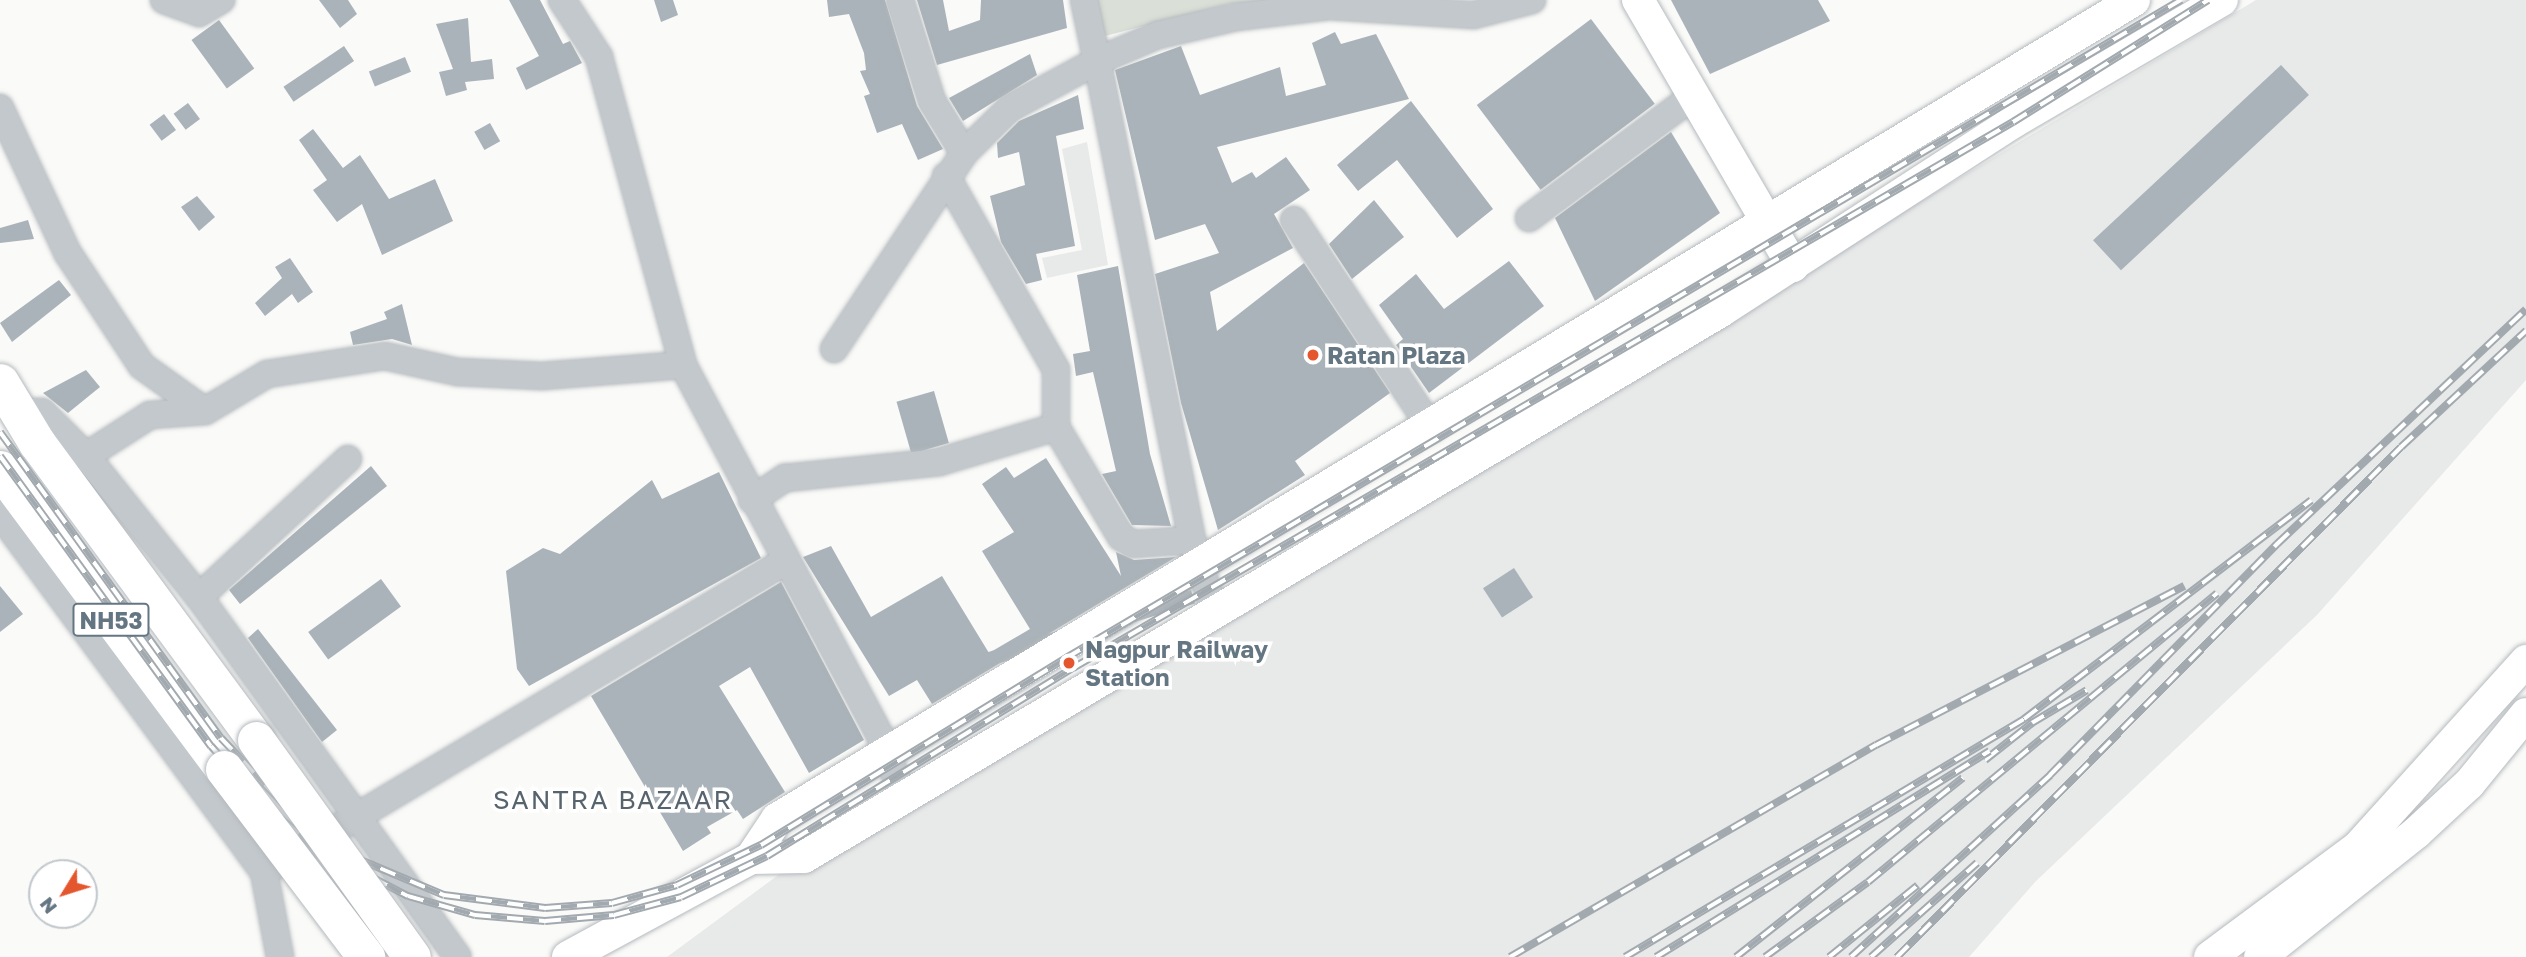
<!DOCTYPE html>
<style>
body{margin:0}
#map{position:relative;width:2526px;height:957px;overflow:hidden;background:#fafaf8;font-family:"Golos Text",sans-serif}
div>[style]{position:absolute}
.built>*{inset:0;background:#e8e9e9}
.green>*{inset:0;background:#dadfd7}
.building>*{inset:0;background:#aab3b9;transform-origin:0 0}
.roads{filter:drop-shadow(0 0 2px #b5babe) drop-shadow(0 0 2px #b5babe)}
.minor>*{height:26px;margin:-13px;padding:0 13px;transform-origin:13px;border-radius:13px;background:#c3c8cc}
.major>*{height:32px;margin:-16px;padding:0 16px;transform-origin:16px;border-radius:16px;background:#fff}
.highway>*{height:37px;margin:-18.5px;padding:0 18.5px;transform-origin:18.5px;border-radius:18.5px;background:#fff}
.rail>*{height:8px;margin-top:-4px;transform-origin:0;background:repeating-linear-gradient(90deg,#fff 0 16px,#a2aab0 0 32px);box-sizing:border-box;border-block:2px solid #a2aab0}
.bridges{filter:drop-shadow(0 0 2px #b4b9bd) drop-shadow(0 0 2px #b4b9bd)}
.highway-bridge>*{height:37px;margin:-18.5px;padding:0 18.5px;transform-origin:18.5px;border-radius:18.5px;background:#fff}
.dots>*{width:19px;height:19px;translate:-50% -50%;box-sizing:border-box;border:4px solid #fff;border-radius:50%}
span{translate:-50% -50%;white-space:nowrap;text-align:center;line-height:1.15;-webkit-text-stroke:7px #fff;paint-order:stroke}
.shield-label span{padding:2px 5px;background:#fff;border:2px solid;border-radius:5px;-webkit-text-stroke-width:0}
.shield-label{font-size:23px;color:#657683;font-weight:700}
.poi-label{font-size:24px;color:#657683;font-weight:700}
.left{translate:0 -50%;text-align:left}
.neighbourhood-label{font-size:26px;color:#57646e;letter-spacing:2px}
.north{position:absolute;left:28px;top:859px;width:70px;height:70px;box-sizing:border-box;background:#fff;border:2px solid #c1c8cd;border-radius:50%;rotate:232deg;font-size:19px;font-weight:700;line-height:28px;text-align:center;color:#657683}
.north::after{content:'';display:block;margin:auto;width:24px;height:32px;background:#e4572e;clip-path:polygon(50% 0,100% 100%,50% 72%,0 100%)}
</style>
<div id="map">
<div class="built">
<i style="clip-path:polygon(2256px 0,2526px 0,2526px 380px,2317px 615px,2035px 882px,1969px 957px,667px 957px,850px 822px,1430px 496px)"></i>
<i style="clip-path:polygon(1087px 142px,1108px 265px,1047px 278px,1042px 258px,1082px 250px,1062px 149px)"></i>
</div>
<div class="green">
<i style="clip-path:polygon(1096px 0,1284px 0,1230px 4px,1105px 36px)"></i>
</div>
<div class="building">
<i style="clip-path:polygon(319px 0,348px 0,357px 14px,340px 28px)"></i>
<i style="clip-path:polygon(509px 0,540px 0,563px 44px,570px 41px,582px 63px,526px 90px,516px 68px,539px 56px)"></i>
<i style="clip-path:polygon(654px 0,673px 0,678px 15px,661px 22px)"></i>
<i style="clip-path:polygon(827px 0,885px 0,917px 106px,943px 149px,918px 160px,902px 124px,877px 133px,864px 96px,870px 94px,860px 71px,866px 70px,864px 53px,849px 14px,829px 17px)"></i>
<i style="clip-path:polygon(917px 0,943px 0,949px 31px,980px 20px,981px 0,1063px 0,1067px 28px,937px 65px)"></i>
<i style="clip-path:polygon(1671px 0,1818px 0,1830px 21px,1710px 74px)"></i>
<i style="clip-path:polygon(468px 18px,471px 62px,492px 59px,494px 79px,465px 82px,467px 90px,446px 96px,439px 72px,453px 69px,436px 24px)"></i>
<i style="left:1591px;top:19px;width:106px;height:143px;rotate:53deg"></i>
<i style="left:219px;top:20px;width:60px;height:34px;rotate:54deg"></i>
<i style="clip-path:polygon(1335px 32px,1341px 44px,1376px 34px,1409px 99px,1217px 147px,1232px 183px,1252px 172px,1256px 178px,1286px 157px,1310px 190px,1274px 214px,1293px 248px,1210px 292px,1217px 331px,1304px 263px,1390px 393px,1295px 461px,1305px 475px,1218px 530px,1181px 403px,1155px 274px,1219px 253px,1205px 224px,1155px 240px,1115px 70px,1181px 46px,1200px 95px,1280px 67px,1286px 96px,1326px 85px,1312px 43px)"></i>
<i style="left:344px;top:46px;width:18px;height:73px;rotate:56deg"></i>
<i style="clip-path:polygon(1030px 54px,1037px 75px,963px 121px,949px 98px)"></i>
<i style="left:405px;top:57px;width:16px;height:39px;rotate:68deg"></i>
<i style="left:2281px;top:65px;width:41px;height:257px;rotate:47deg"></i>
<i style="clip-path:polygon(1078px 95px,1084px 129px,1056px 136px,1075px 246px,1036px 254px,1042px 280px,1026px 284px,1001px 242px,990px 196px,1025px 185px,1019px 152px,998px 158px,997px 143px,1019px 121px)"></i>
<i style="clip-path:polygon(1411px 101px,1493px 209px,1457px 238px,1397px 160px,1358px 191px,1337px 165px)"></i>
<i style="left:188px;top:103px;width:20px;height:18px;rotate:53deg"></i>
<i style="left:164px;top:114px;width:20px;height:18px;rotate:53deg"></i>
<i style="left:490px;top:123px;width:21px;height:18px;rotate:61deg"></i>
<i style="clip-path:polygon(313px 129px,343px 168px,360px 155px,389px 199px,435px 179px,453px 221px,382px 255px,362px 204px,337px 222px,313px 190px,327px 180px,299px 140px)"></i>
<i style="clip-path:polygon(1671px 132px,1720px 213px,1595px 301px,1555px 218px)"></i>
<i style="clip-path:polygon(197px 196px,215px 217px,199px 231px,181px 207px)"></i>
<i style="clip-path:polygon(1374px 200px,1404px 237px,1352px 279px,1329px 244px)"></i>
<i style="clip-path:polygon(28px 220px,34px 239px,0 243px,0 228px)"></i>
<i style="clip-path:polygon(290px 258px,313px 292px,298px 303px,292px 294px,265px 316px,255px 303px,282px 278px,275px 267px)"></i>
<i style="clip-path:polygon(1509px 261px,1544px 306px,1429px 393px,1396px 345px,1403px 339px,1379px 305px,1416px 274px,1444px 309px)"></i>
<i style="clip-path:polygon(1118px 266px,1150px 454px,1171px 526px,1132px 525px,1102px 474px,1116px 471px,1093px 372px,1076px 376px,1073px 354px,1090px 351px,1077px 275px)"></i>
<i style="clip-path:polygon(59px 280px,71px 295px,12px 342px,0 323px)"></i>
<i style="clip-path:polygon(402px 304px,412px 345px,392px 339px,353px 345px,350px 332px,387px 319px,384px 312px)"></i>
<i style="clip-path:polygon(86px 370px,100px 387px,68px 413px,43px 393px)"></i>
<i style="left:934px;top:391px;width:54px;height:39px;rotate:74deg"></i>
<i style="clip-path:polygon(1046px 458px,1121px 576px,1116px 552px,1134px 560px,1176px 557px,932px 704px,917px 680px,889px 696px,803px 557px,831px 546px,871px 617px,942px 576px,989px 653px,1030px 629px,982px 551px,1014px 532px,982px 484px,1006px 467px,1014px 478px)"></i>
<i style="clip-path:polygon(371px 466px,387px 486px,240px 604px,229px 590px)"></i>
<i style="clip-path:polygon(719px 472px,761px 558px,529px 686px,517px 669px,506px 571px,543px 548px,560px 554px,652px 480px,662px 499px)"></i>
<i style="left:1514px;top:568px;width:35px;height:37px;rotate:57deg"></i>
<i style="left:381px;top:579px;width:34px;height:90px;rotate:54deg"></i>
<i style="clip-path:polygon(781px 582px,864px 740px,809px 773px,750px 667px,719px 686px,785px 792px,743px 819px,737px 810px,707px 827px,711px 833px,683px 851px,591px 696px)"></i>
<i style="clip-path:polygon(0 586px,23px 614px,0 632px)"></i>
<i style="left:1191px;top:590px;width:14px;height:280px;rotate:73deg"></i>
<i style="clip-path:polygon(258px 629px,337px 730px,322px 742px,248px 638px)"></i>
</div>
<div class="roads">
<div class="minor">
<i style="left:164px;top:0;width:37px;rotate:20deg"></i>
<i style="left:199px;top:13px;width:26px;rotate:-31deg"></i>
<i style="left:562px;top:0;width:68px;rotate:57deg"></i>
<i style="left:599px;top:57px;width:319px;rotate:74.7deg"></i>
<i style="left:683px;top:365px;width:422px;rotate:62deg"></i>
<i style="left:881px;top:738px;width:64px;rotate:69deg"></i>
<i style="left:900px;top:0;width:106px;rotate:72.4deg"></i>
<i style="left:932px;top:101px;width:61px;rotate:58.4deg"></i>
<i style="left:0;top:108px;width:159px;rotate:65deg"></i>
<i style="left:67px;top:252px;width:136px;rotate:56.7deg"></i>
<i style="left:142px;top:366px;width:77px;rotate:35.5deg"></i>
<i style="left:946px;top:176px;width:223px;rotate:60.4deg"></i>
<i style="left:1056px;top:370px;width:57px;rotate:90deg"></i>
<i style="left:1529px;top:218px;width:203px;rotate:-36.6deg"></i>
<i style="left:1294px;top:220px;width:250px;rotate:56.6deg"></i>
<i style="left:834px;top:349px;width:235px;rotate:-56.4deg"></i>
<i style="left:964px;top:153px;width:64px;rotate:-44.4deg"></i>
<i style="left:1010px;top:108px;width:99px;rotate:-28.4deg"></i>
<i style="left:1097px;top:61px;width:62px;rotate:-102deg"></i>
<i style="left:18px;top:412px;width:24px"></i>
<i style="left:42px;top:412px;width:62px;rotate:45deg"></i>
<i style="left:86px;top:456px;width:181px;rotate:51.3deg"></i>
<i style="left:199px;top:597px;width:443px;rotate:54.3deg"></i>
<i style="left:86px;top:456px;width:76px;rotate:-32.6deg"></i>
<i style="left:150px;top:415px;width:55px;rotate:-4.2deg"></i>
<i style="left:205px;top:411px;width:72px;rotate:-30.8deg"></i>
<i style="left:267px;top:374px;width:119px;rotate:-8.7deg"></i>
<i style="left:385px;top:356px;width:75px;rotate:12.4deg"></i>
<i style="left:458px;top:372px;width:84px;rotate:2.7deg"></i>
<i style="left:542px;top:376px;width:141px;rotate:-4.5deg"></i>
<i style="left:752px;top:500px;width:40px;rotate:-34deg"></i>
<i style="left:785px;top:478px;width:155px;rotate:-5.9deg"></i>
<i style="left:939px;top:462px;width:122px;rotate:-16.7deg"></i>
<i style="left:1056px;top:427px;width:128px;rotate:59.4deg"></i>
<i style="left:1121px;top:537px;width:14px;rotate:30deg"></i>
<i style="left:1133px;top:544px;width:59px;rotate:-3.9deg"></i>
<i style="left:0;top:514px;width:445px;rotate:53.6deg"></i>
<i style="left:264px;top:872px;width:86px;rotate:79.3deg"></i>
<i style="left:199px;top:597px;width:203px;rotate:-42.8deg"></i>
<i style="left:1215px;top:613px;width:77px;rotate:-107.5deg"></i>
<i style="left:1192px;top:540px;width:488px;rotate:-101.2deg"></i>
<i style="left:1097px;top:61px;width:66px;rotate:-23.1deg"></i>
<i style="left:1158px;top:35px;width:80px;rotate:-13deg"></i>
<i style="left:1236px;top:17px;width:94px;rotate:-6.7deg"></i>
<i style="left:1329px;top:6px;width:145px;rotate:3.6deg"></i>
<i style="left:1474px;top:15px;width:60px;rotate:-14.5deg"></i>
<i style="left:264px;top:872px;width:605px;rotate:-30.8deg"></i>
</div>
<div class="major">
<i style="left:1638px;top:0;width:308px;rotate:59.8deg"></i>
<i style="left:751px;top:858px;width:53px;rotate:-1.1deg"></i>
<i style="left:804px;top:857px;width:1067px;rotate:-30.77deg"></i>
<i style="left:1721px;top:311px;width:348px;rotate:-32.9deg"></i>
<i style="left:2013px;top:122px;width:242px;rotate:-30.3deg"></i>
<i style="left:568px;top:957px;width:208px;rotate:-28.4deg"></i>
<i style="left:751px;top:858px;width:47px;rotate:-56.3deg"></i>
<i style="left:777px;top:819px;width:1585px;rotate:-31.11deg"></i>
<i style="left:2210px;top:957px;width:184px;rotate:-36.6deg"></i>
<i style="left:2358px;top:847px;width:251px;rotate:-47.9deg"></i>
<i style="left:2260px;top:957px;width:199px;rotate:-38.5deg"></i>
<i style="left:2416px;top:833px;width:72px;rotate:-42.8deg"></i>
<i style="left:2469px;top:784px;width:90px;rotate:-50.8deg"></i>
</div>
<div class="highway">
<i style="left:0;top:382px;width:71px;rotate:58.8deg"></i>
<i style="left:37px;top:443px;width:369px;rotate:53.6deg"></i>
<i style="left:0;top:469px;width:374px;rotate:53.3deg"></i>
</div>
</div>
<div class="rail">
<i style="left:0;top:432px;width:377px;rotate:54.2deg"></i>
<i style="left:221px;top:738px;width:109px;rotate:46.5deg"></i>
<i style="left:296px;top:817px;width:67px;rotate:35.3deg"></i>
<i style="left:351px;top:856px;width:101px;rotate:22.8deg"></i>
<i style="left:444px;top:895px;width:102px;rotate:7.3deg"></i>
<i style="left:545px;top:908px;width:67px;rotate:-4.3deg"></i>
<i style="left:612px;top:903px;width:67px;rotate:-15.5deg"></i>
<i style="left:677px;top:885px;width:93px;rotate:-25.5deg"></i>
<i style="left:761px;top:845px;width:358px;rotate:-31.5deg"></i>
<i style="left:1066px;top:658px;width:1295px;rotate:-30.55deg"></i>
<i style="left:0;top:456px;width:359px;rotate:54deg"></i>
<i style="left:211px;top:746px;width:76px;rotate:48.2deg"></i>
<i style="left:262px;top:803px;width:70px;rotate:39.8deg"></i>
<i style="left:316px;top:848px;width:104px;rotate:27.6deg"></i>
<i style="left:408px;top:896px;width:70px;rotate:15.8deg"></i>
<i style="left:475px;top:915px;width:70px;rotate:4.9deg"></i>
<i style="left:545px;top:921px;width:69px;rotate:-5deg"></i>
<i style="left:614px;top:915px;width:69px;rotate:-15deg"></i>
<i style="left:681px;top:897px;width:95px;rotate:-25.5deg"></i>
<i style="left:767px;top:856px;width:359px;rotate:-31.6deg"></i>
<i style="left:1073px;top:668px;width:1087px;rotate:-30.15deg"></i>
<i style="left:2013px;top:122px;width:230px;rotate:-32deg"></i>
<i style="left:2030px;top:724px;width:66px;rotate:-30.8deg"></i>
<i style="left:1985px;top:760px;width:60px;rotate:-38.2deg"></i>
<i style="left:1510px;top:957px;width:423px;rotate:-30.1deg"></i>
<i style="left:1876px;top:745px;width:347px;rotate:-27.3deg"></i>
<i style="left:1625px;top:957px;width:465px;rotate:-30.8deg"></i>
<i style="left:2024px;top:719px;width:361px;rotate:-37.3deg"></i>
<i style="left:1656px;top:957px;width:392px;rotate:-31.7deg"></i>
<i style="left:1736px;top:957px;width:289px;rotate:-38.3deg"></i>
<i style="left:1765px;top:957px;width:127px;rotate:-36.1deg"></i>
<i style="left:1868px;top:882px;width:453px;rotate:-39.6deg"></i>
<i style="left:1829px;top:957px;width:114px;rotate:-39deg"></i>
<i style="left:1851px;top:957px;width:270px;rotate:-42.4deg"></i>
<i style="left:2050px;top:775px;width:324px;rotate:-45.5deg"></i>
<i style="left:2277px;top:544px;width:342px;rotate:-43.3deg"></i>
<i style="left:1871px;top:957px;width:142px;rotate:-41.6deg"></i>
<i style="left:1897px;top:957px;width:717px;rotate:-45.34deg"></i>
<i style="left:2401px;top:447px;width:171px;rotate:-42.9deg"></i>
</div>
<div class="bridges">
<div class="highway-bridge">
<i style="left:256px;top:740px;width:267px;rotate:54.3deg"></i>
<i style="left:224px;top:769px;width:236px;rotate:52.9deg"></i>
</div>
</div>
<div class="dots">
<i style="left:1313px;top:355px;background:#e4572e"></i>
<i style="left:1069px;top:663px;background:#e4572e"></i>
</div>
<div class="shield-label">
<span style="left:111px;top:620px">NH53</span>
</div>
<div class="poi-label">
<span class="left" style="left:1327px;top:355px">Ratan Plaza</span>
<span class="left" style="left:1085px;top:663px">Nagpur Railway<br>Station</span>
</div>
<div class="neighbourhood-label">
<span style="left:613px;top:800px">SANTRA BAZAAR</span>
</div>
<div class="north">N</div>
</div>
